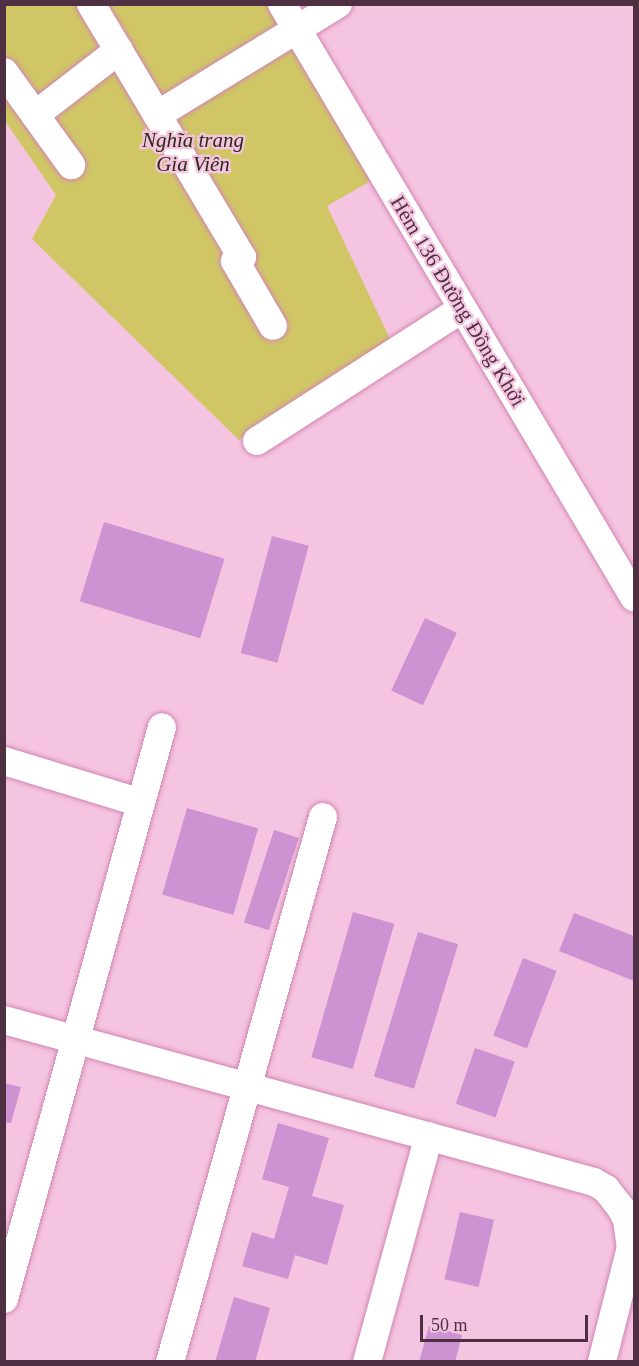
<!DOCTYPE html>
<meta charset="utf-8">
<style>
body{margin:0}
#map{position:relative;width:639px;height:1366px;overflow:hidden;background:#f5c4e0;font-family:Georgia,serif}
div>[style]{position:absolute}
.green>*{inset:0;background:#d0c666}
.building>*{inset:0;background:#cc92d2;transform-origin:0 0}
.roads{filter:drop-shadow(0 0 2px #d285b3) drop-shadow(0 0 2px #d285b3)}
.minor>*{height:28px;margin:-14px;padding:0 14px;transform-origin:14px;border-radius:14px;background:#fff}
span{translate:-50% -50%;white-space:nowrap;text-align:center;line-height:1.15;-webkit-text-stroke:4.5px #f5c4e0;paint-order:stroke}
.park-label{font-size:21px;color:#2c2b17;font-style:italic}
.street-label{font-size:21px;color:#4f2f42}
.frame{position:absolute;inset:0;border:6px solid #4f2f42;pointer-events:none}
.scale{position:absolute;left:420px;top:1315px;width:168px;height:27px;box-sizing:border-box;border:3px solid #4f2f42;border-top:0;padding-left:8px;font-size:18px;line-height:21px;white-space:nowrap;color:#4f2f42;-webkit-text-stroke:4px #f5c4e0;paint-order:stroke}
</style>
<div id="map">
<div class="green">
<i style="clip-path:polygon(4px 5px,272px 5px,376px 178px,327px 206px,391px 341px,239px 440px,32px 239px,56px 195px,5px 121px)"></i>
</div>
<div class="building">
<i style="left:104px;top:522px;width:126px;height:83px;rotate:17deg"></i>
<i style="left:272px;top:536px;width:38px;height:121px;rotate:15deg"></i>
<i style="left:425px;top:618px;width:35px;height:80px;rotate:25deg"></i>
<i style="left:187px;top:808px;width:74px;height:90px;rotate:16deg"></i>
<i style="left:274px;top:830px;width:26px;height:97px;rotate:18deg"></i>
<i style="left:353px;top:912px;width:43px;height:151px;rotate:16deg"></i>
<i style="clip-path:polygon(574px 913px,634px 936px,634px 981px,559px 951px)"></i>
<i style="left:418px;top:932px;width:42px;height:151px;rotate:17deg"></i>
<i style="left:523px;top:958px;width:36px;height:83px;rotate:21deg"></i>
<i style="left:475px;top:1048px;width:42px;height:59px;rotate:19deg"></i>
<i style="clip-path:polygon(4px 1083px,21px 1087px,11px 1123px,4px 1122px)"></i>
<i style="clip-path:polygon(278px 1123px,329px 1138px,312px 1196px,344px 1205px,327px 1265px,295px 1255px,288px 1279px,242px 1266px,252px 1232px,274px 1239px,289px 1187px,262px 1179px)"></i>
<i style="left:460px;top:1212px;width:35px;height:69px;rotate:13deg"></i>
<i style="clip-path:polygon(234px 1297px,270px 1308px,255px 1362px,215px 1362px)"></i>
<i style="clip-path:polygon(429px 1326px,462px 1335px,455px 1362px,419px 1362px)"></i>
</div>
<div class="roads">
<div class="minor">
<i style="left:91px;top:4px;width:295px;rotate:59.2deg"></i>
<i style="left:242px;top:257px;width:8px;rotate:150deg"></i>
<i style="left:235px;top:261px;width:75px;rotate:59.7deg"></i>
<i style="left:282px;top:4px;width:690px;rotate:59.31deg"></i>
<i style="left:4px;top:72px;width:115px;rotate:54.2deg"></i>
<i style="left:35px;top:115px;width:106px;rotate:-37.7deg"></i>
<i style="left:157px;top:115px;width:212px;rotate:-31.5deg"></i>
<i style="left:257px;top:441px;width:244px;rotate:-32.8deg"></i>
<i style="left:4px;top:761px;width:143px;rotate:17deg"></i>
<i style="left:4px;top:1020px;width:612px;rotate:15.35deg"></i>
<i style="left:594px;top:1182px;width:14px;rotate:30deg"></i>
<i style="left:606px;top:1189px;width:24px;rotate:52deg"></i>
<i style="left:621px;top:1208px;width:13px;rotate:63deg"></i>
<i style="left:627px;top:1220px;width:27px;rotate:82deg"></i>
<i style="left:631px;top:1247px;width:119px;rotate:104.2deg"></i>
<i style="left:4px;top:1299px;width:593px;rotate:-74.56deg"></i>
<i style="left:170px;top:1362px;width:566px;rotate:-74.32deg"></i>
<i style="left:367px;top:1362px;width:234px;rotate:-74.7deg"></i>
</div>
</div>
<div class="park-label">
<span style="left:193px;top:152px">Nghĩa trang<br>Gia Viên</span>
</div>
<div class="street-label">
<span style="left:458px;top:301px;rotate:59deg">Hẻm 136 Đường Đồng Khởi</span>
</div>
<div class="frame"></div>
<div class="scale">50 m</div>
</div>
